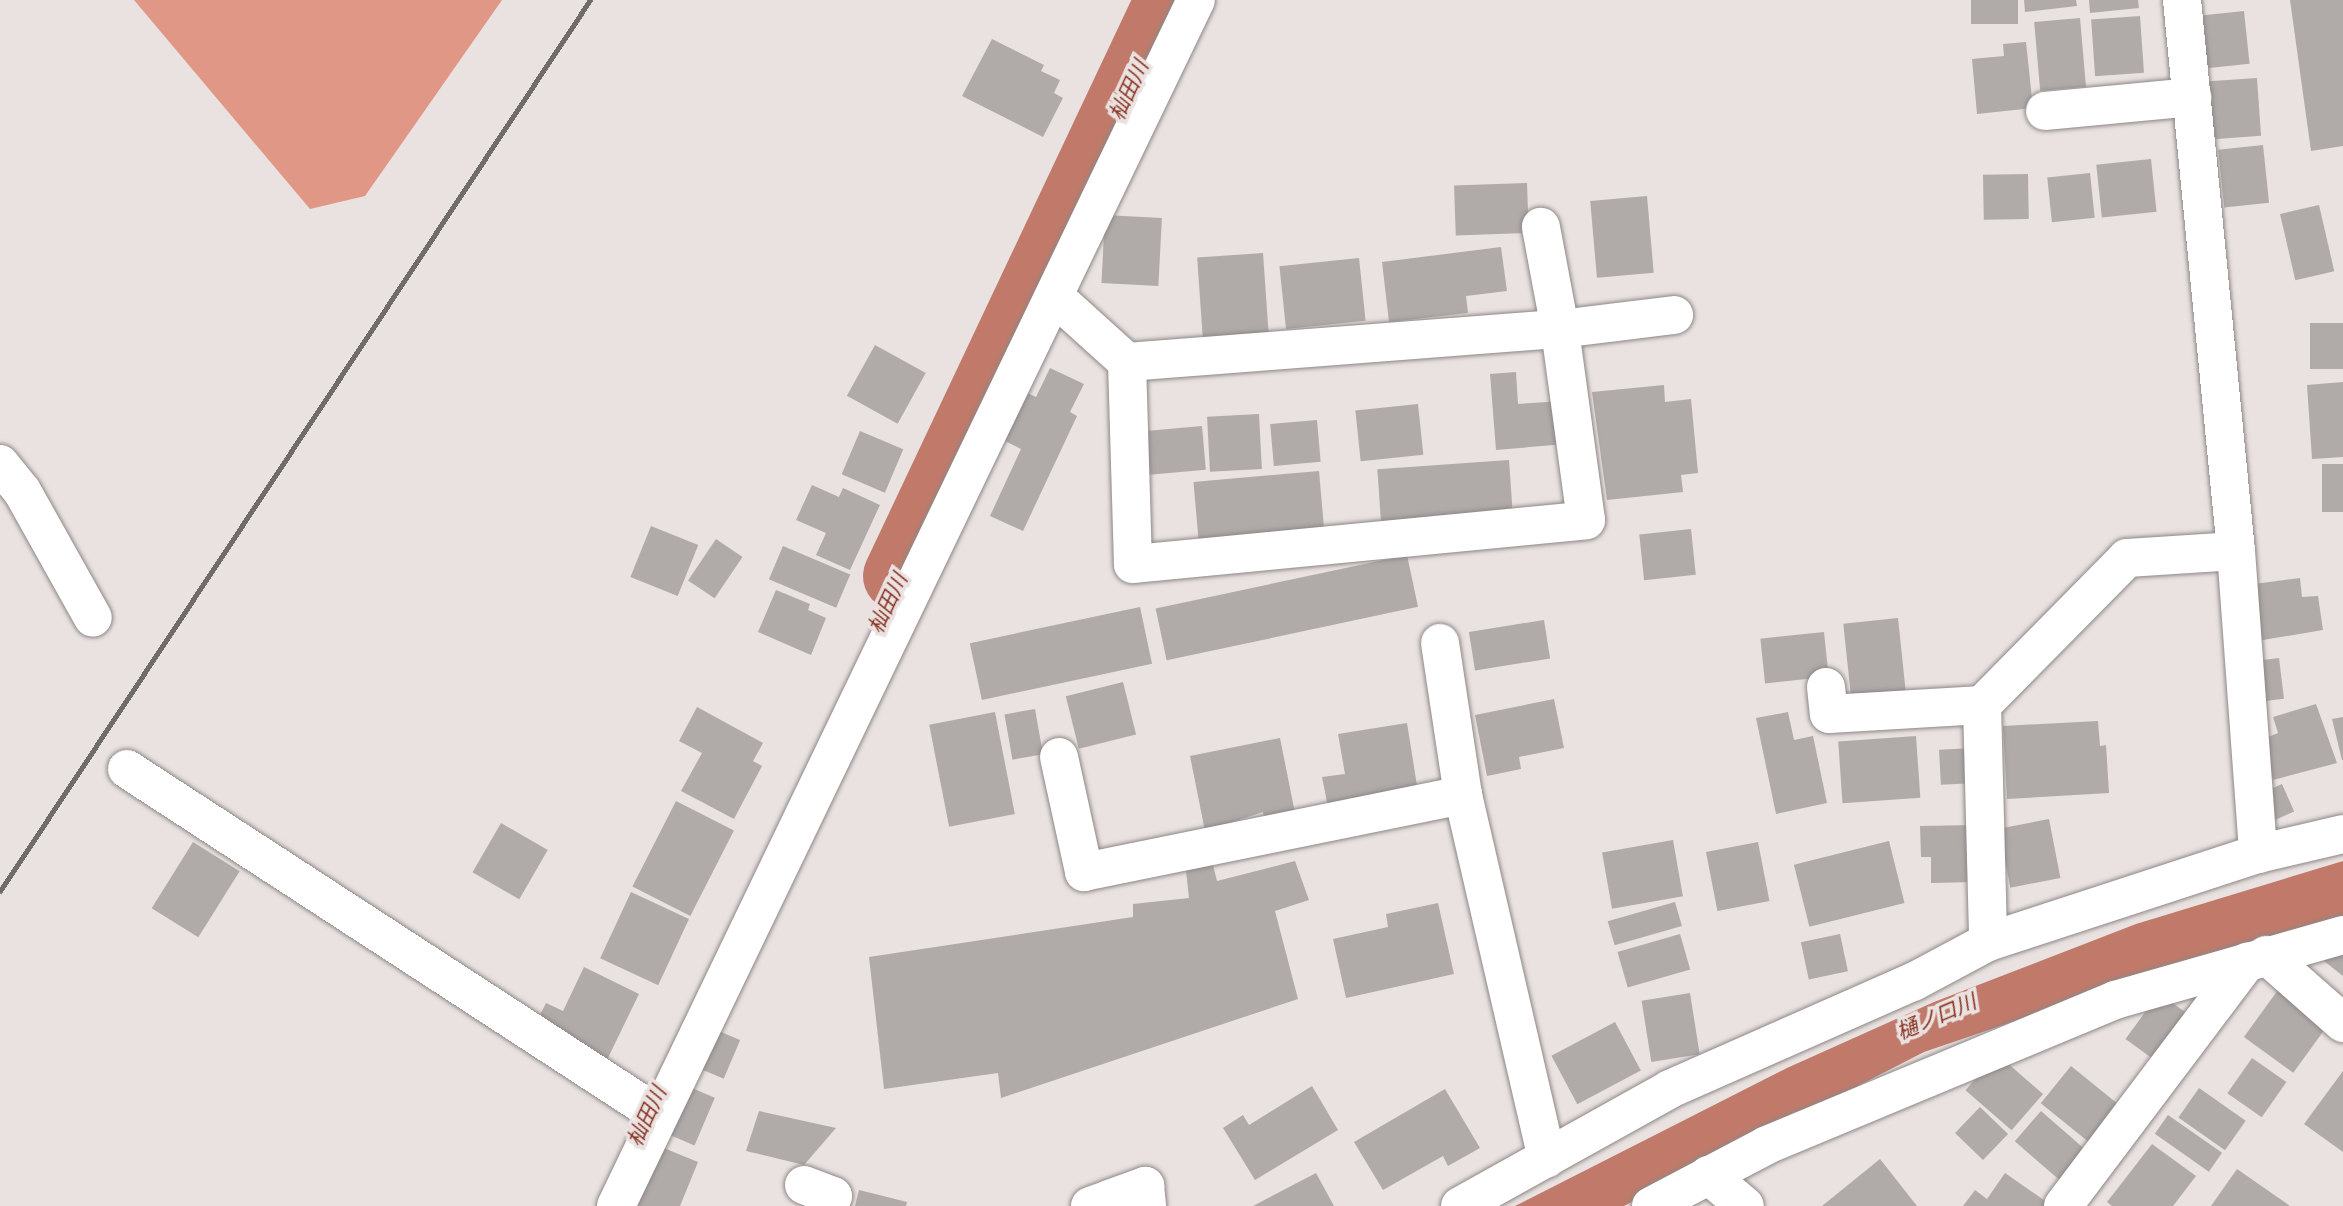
<!DOCTYPE html>
<meta charset="utf-8">
<style>
body{margin:0}
#map{position:relative;width:2343px;height:1206px;overflow:hidden;background:#e9e2e0;font-family:"Open Sans","Noto Sans JP",sans-serif}
div>[style]{position:absolute}
.forest>*{inset:0;background:#e09786}
.water>*{inset:0;background:#c17a6a}
.river>*{height:70px;margin:-35px;padding:0 35px;transform-origin:35px;border-radius:35px;background:#c17a6a}
.building>*{inset:0;background:#b0aaa9;transform-origin:0 0}
.roads{filter:drop-shadow(0 0 2px #8d8786) drop-shadow(0 0 2px #8d8786)}
.minor>*{height:38px;margin:-19px;padding:0 19px;transform-origin:19px;border-radius:19px;background:#fff}
.rail>*{height:5px;margin:-2.5px;padding:0 2.5px;transform-origin:2.5px;border-radius:2.5px;background:#706c6a}
span{translate:-50% -50%;white-space:nowrap;text-align:center;line-height:1.15;-webkit-text-stroke:7px #e9e2e0;paint-order:stroke}
.water-label{font-size:21px;color:#883120;font-style:italic}
</style>
<div id="map">
<div class="forest">
<i style="clip-path:polygon(134px 0,502px 0,365px 196px,310px 209px)"></i>
</div>
<div class="water">
<i style="clip-path:polygon(2343px 861px,2343px 919px,2218px 952px,1924px 1052px,1624px 1206px,1515px 1206px,1787px 1068px,1934px 1002px,2136px 924px)"></i>
</div>
<div class="river">
<i style="left:898px;top:576px;width:637px;rotate:-64.72deg"></i>
</div>
<div class="building">
<i style="left:1971px;top:0;width:47px;height:24px"></i>
<i style="clip-path:polygon(2024px 0,2076px 0,2077px 6px,2025px 12px)"></i>
<i style="clip-path:polygon(2089px 0,2138px 0,2139px 8px,2090px 13px)"></i>
<i style="clip-path:polygon(2290px 0,2343px 0,2343px 146px,2311px 151px)"></i>
<i style="left:2244px;top:11px;width:53px;height:50px;rotate:84deg"></i>
<i style="left:2140px;top:16px;width:57px;height:49px;rotate:86deg"></i>
<i style="left:2080px;top:18px;width:69px;height:46px;rotate:85deg"></i>
<i style="clip-path:polygon(992px 39px,1044px 65px,1041px 71px,1060px 80px,1054px 93px,1063px 98px,1043px 137px,962px 96px)"></i>
<i style="clip-path:polygon(2026px 42px,2033px 108px,1977px 114px,1972px 59px,2004px 56px,2003px 44px)"></i>
<i style="left:2257px;top:78px;width:58px;height:48px;rotate:86deg"></i>
<i style="left:2263px;top:145px;width:58px;height:45px;rotate:84deg"></i>
<i style="left:2151px;top:159px;width:53px;height:55px;rotate:84deg"></i>
<i style="left:2090px;top:173px;width:45px;height:43px;rotate:84deg"></i>
<i style="left:2028px;top:174px;width:45px;height:45px;rotate:89deg"></i>
<i style="left:1527px;top:183px;width:50px;height:73px;rotate:88deg"></i>
<i style="left:1647px;top:196px;width:77px;height:57px;rotate:85deg"></i>
<i style="left:2319px;top:205px;width:68px;height:40px;rotate:77deg"></i>
<i style="left:1105px;top:215px;width:57px;height:68px;rotate:3deg"></i>
<i style="clip-path:polygon(1501px 247px,1507px 291px,1466px 296px,1468px 313px,1389px 322px,1382px 262px)"></i>
<i style="left:1263px;top:253px;width:90px;height:66px;rotate:86deg"></i>
<i style="left:1359px;top:258px;width:63px;height:80px;rotate:84deg"></i>
<i style="left:2343px;top:323px;width:46px;height:33px;rotate:90deg"></i>
<i style="left:875px;top:345px;width:58px;height:58px;rotate:29deg"></i>
<i style="clip-path:polygon(1050px 368px,1084px 384px,1070px 412px,1077px 416px,1023px 531px,990px 516px,1021px 449px,999px 438px,1021px 390px,1036px 397px)"></i>
<i style="clip-path:polygon(1516px 372px,1518px 404px,1562px 401px,1565px 444px,1496px 450px,1490px 374px)"></i>
<i style="clip-path:polygon(2343px 382px,2343px 457px,2312px 459px,2307px 385px)"></i>
<i style="clip-path:polygon(1664px 385px,1665px 402px,1691px 399px,1698px 473px,1681px 475px,1683px 492px,1607px 500px,1592px 392px)"></i>
<i style="left:1418px;top:404px;width:51px;height:63px;rotate:84deg"></i>
<i style="left:1259px;top:414px;width:55px;height:52px;rotate:87deg"></i>
<i style="left:1317px;top:420px;width:42px;height:47px;rotate:85deg"></i>
<i style="left:1202px;top:426px;width:44px;height:65px;rotate:85deg"></i>
<i style="left:860px;top:431px;width:47px;height:47px;rotate:23deg"></i>
<i style="left:1509px;top:460px;width:57px;height:132px;rotate:86deg"></i>
<i style="left:2343px;top:464px;width:48px;height:21px;rotate:90deg"></i>
<i style="left:1319px;top:471px;width:59px;height:126px;rotate:85deg"></i>
<i style="clip-path:polygon(812px 485px,839px 497px,843px 488px,880px 505px,850px 570px,816px 555px,826px 533px,796px 520px)"></i>
<i style="left:651px;top:526px;width:51px;height:55px;rotate:22deg"></i>
<i style="left:1691px;top:529px;width:46px;height:52px;rotate:84deg"></i>
<i style="left:716px;top:539px;width:32px;height:50px;rotate:34deg"></i>
<i style="left:783px;top:546px;width:73px;height:36px;rotate:23deg"></i>
<i style="left:1407px;top:555px;width:53px;height:257px;rotate:78deg"></i>
<i style="clip-path:polygon(2300px 578px,2302px 597px,2318px 596px,2323px 630px,2251px 642px,2247px 585px)"></i>
<i style="clip-path:polygon(776px 590px,810px 604px,808px 610px,826px 618px,811px 655px,758px 632px)"></i>
<i style="left:1140px;top:607px;width:58px;height:174px;rotate:78deg"></i>
<i style="left:1898px;top:618px;width:77px;height:55px;rotate:84deg"></i>
<i style="left:1544px;top:620px;width:39px;height:76px;rotate:81deg"></i>
<i style="left:1824px;top:632px;width:45px;height:64px;rotate:84deg"></i>
<i style="left:2279px;top:658px;width:41px;height:31px;rotate:83deg"></i>
<i style="left:1123px;top:682px;width:54px;height:59px;rotate:76deg"></i>
<i style="clip-path:polygon(1554px 699px,1564px 748px,1519px 757px,1521px 769px,1487px 776px,1475px 715px)"></i>
<i style="clip-path:polygon(2316px 704px,2337px 763px,2273px 780px,2261px 740px,2278px 733px,2273px 717px)"></i>
<i style="clip-path:polygon(697px 707px,763px 743px,753px 761px,762px 766px,734px 819px,681px 791px,702px 753px,679px 741px)"></i>
<i style="left:1035px;top:709px;width:46px;height:31px;rotate:80deg"></i>
<i style="left:995px;top:712px;width:104px;height:67px;rotate:79deg"></i>
<i style="clip-path:polygon(1788px 712px,1794px 740px,1813px 736px,1827px 803px,1776px 814px,1756px 718px)"></i>
<i style="clip-path:polygon(2343px 717px,2343px 760px,2342px 760px,2332px 719px)"></i>
<i style="clip-path:polygon(2098px 721px,2100px 746px,2106px 745px,2109px 793px,2007px 799px,2003px 726px)"></i>
<i style="clip-path:polygon(1407px 723px,1418px 792px,1328px 807px,1322px 777px,1345px 774px,1338px 734px)"></i>
<i style="left:1916px;top:736px;width:62px;height:78px;rotate:86deg"></i>
<i style="clip-path:polygon(1280px 738px,1295px 813px,1264px 819px,1263px 812px,1205px 831px,1190px 756px)"></i>
<i style="left:1974px;top:748px;width:35px;height:35px;rotate:87deg"></i>
<i style="left:2282px;top:784px;width:30px;height:26px;rotate:66deg"></i>
<i style="left:676px;top:801px;width:65px;height:96px;rotate:27deg"></i>
<i style="left:2049px;top:819px;width:60px;height:51px;rotate:79deg"></i>
<i style="left:501px;top:823px;width:54px;height:57px;rotate:30deg"></i>
<i style="clip-path:polygon(1974px 825px,1975px 882px,1931px 883px,1931px 857px,1921px 857px,1920px 826px)"></i>
<i style="left:1673px;top:840px;width:57px;height:72px;rotate:80deg"></i>
<i style="left:1889px;top:841px;width:64px;height:98px;rotate:76deg"></i>
<i style="left:193px;top:842px;width:55px;height:78px;rotate:32deg"></i>
<i style="left:1758px;top:842px;width:60px;height:53px;rotate:79deg"></i>
<i style="clip-path:polygon(1295px 861px,1309px 900px,1275px 911px,1298px 999px,1001px 1098px,998px 1073px,884px 1089px,869px 957px,1133px 917px,1133px 904px,1189px 898px,1186px 871px,1213px 865px,1217px 881px)"></i>
<i style="left:631px;top:892px;width:64px;height:73px;rotate:25deg"></i>
<i style="left:1675px;top:902px;width:25px;height:70px;rotate:74deg"></i>
<i style="clip-path:polygon(1438px 903px,1454px 974px,1346px 998px,1333px 939px,1388px 927px,1386px 914px)"></i>
<i style="left:1680px;top:934px;width:37px;height:65px;rotate:74deg"></i>
<i style="left:1840px;top:934px;width:38px;height:40px;rotate:78deg"></i>
<i style="clip-path:polygon(2336px 946px,2343px 951px,2343px 976px,2324px 961px)"></i>
<i style="clip-path:polygon(584px 967px,639px 994px,605px 1064px,533px 1029px,546px 1003px,563px 1011px)"></i>
<i style="left:2278px;top:990px;width:61px;height:58px;rotate:36deg"></i>
<i style="left:1690px;top:993px;width:62px;height:49px;rotate:81deg"></i>
<i style="left:2159px;top:993px;width:34px;height:57px;rotate:36deg"></i>
<i style="left:1615px;top:1022px;width:55px;height:72px;rotate:62deg"></i>
<i style="left:707px;top:1026px;width:36px;height:42px;rotate:23deg"></i>
<i style="left:1997px;top:1054px;width:61px;height:48px;rotate:41deg"></i>
<i style="left:2252px;top:1058px;width:42px;height:43px;rotate:35deg"></i>
<i style="left:2071px;top:1066px;width:64px;height:48px;rotate:39deg"></i>
<i style="clip-path:polygon(2343px 1071px,2343px 1152px,2304px 1124px)"></i>
<i style="left:678px;top:1082px;width:40px;height:52px;rotate:23deg"></i>
<i style="clip-path:polygon(1312px 1086px,1338px 1130px,1255px 1180px,1223px 1128px,1243px 1115px,1249px 1125px)"></i>
<i style="left:2199px;top:1088px;width:57px;height:36px;rotate:35deg"></i>
<i style="clip-path:polygon(1445px 1089px,1480px 1148px,1448px 1166px,1443px 1156px,1383px 1190px,1354px 1142px)"></i>
<i style="left:1980px;top:1107px;width:39px;height:36px;rotate:44deg"></i>
<i style="clip-path:polygon(759px 1111px,836px 1128px,804px 1165px,746px 1151px)"></i>
<i style="left:2041px;top:1111px;width:62px;height:40px;rotate:41deg"></i>
<i style="left:2168px;top:1115px;width:66px;height:23px;rotate:35deg"></i>
<i style="clip-path:polygon(654px 1144px,698px 1162px,680px 1206px,628px 1206px)"></i>
<i style="clip-path:polygon(2152px 1144px,2196px 1176px,2173px 1206px,2112px 1206px,2107px 1202px)"></i>
<i style="clip-path:polygon(1880px 1159px,1917px 1206px,1822px 1206px)"></i>
<i style="clip-path:polygon(2237px 1169px,2290px 1206px,2211px 1206px)"></i>
<i style="clip-path:polygon(1316px 1173px,1334px 1206px,1253px 1206px)"></i>
<i style="clip-path:polygon(2005px 1173px,2048px 1203px,2046px 1206px,1963px 1206px,1975px 1190px,1987px 1199px)"></i>
<i style="clip-path:polygon(859px 1190px,907px 1202px,906px 1206px,855px 1206px)"></i>
</div>
<div class="roads">
<div class="minor">
<i style="left:2182px;top:0;width:554px;rotate:84.4deg"></i>
<i style="left:2236px;top:551px;width:304px;rotate:85.8deg"></i>
<i style="left:2045px;top:111px;width:148px;rotate:-5.4deg"></i>
<i style="left:1055px;top:297px;width:97px;rotate:42.1deg"></i>
<i style="left:1127px;top:362px;width:434px;rotate:-4.4deg"></i>
<i style="left:1560px;top:329px;width:115px;rotate:-7deg"></i>
<i style="left:1127px;top:362px;width:202px;rotate:88.3deg"></i>
<i style="left:1133px;top:564px;width:455px;rotate:-5.5deg"></i>
<i style="left:1586px;top:520px;width:193px;rotate:-97.8deg"></i>
<i style="left:1560px;top:329px;width:104px;rotate:-100.6deg"></i>
<i style="left:0;top:464px;width:35px;rotate:51deg"></i>
<i style="left:22px;top:491px;width:145px;rotate:60.8deg"></i>
<i style="left:1440px;top:643px;width:154px;rotate:81.4deg"></i>
<i style="left:1463px;top:795px;width:373px;rotate:77deg"></i>
<i style="left:1826px;top:687px;width:27px;rotate:84deg"></i>
<i style="left:1829px;top:714px;width:153px;rotate:-3.4deg"></i>
<i style="left:1982px;top:705px;width:206px;rotate:-45.4deg"></i>
<i style="left:2127px;top:558px;width:109px;rotate:-3.7deg"></i>
<i style="left:1982px;top:705px;width:237px;rotate:88.5deg"></i>
<i style="left:1059px;top:757px;width:118px;rotate:77.7deg"></i>
<i style="left:1084px;top:872px;width:387px;rotate:-11.5deg"></i>
<i style="left:127px;top:769px;width:632px;rotate:33.06deg"></i>
<i style="left:2266px;top:955px;width:103px;rotate:41.4deg"></i>
<i style="left:1708px;top:1175px;width:48px;rotate:40deg"></i>
<i style="left:804px;top:1185px;width:31px;rotate:21deg"></i>
<i style="left:833px;top:1196px;width:11px;rotate:112deg"></i>
<i style="left:616px;top:1206px;width:1338px;rotate:-64.32deg"></i>
<i style="left:1090px;top:1206px;width:59px;rotate:-20deg"></i>
<i style="left:1145px;top:1186px;width:20px;rotate:84deg"></i>
<i style="left:1460px;top:1206px;width:240px;rotate:-29.1deg"></i>
<i style="left:1670px;top:1089px;width:266px;rotate:-23.8deg"></i>
<i style="left:1913px;top:982px;width:85px;rotate:-28.1deg"></i>
<i style="left:1988px;top:942px;width:284px;rotate:-18.1deg"></i>
<i style="left:2258px;top:854px;width:87px;rotate:-13.2deg"></i>
<i style="left:1651px;top:1206px;width:131px;rotate:-27.7deg"></i>
<i style="left:1767px;top:1145px;width:377px;rotate:-22.6deg"></i>
<i style="left:2115px;top:1000px;width:237px;rotate:-15.9deg"></i>
<i style="left:2063px;top:1206px;width:306px;rotate:-53deg"></i>
</div>
</div>
<div class="rail">
<i style="left:0;top:891px;width:1069px;rotate:-56.49deg"></i>
</div>
<div class="water-label">
<span style="left:1128px;top:90px;rotate:-65deg">杣田川</span>
<span style="left:887px;top:603px;rotate:-65deg">杣田川</span>
<span style="left:1936px;top:1016px;rotate:-23deg">樋ノ口川</span>
<span style="left:646px;top:1116px;rotate:-65deg">杣田川</span>
</div>
</div>
